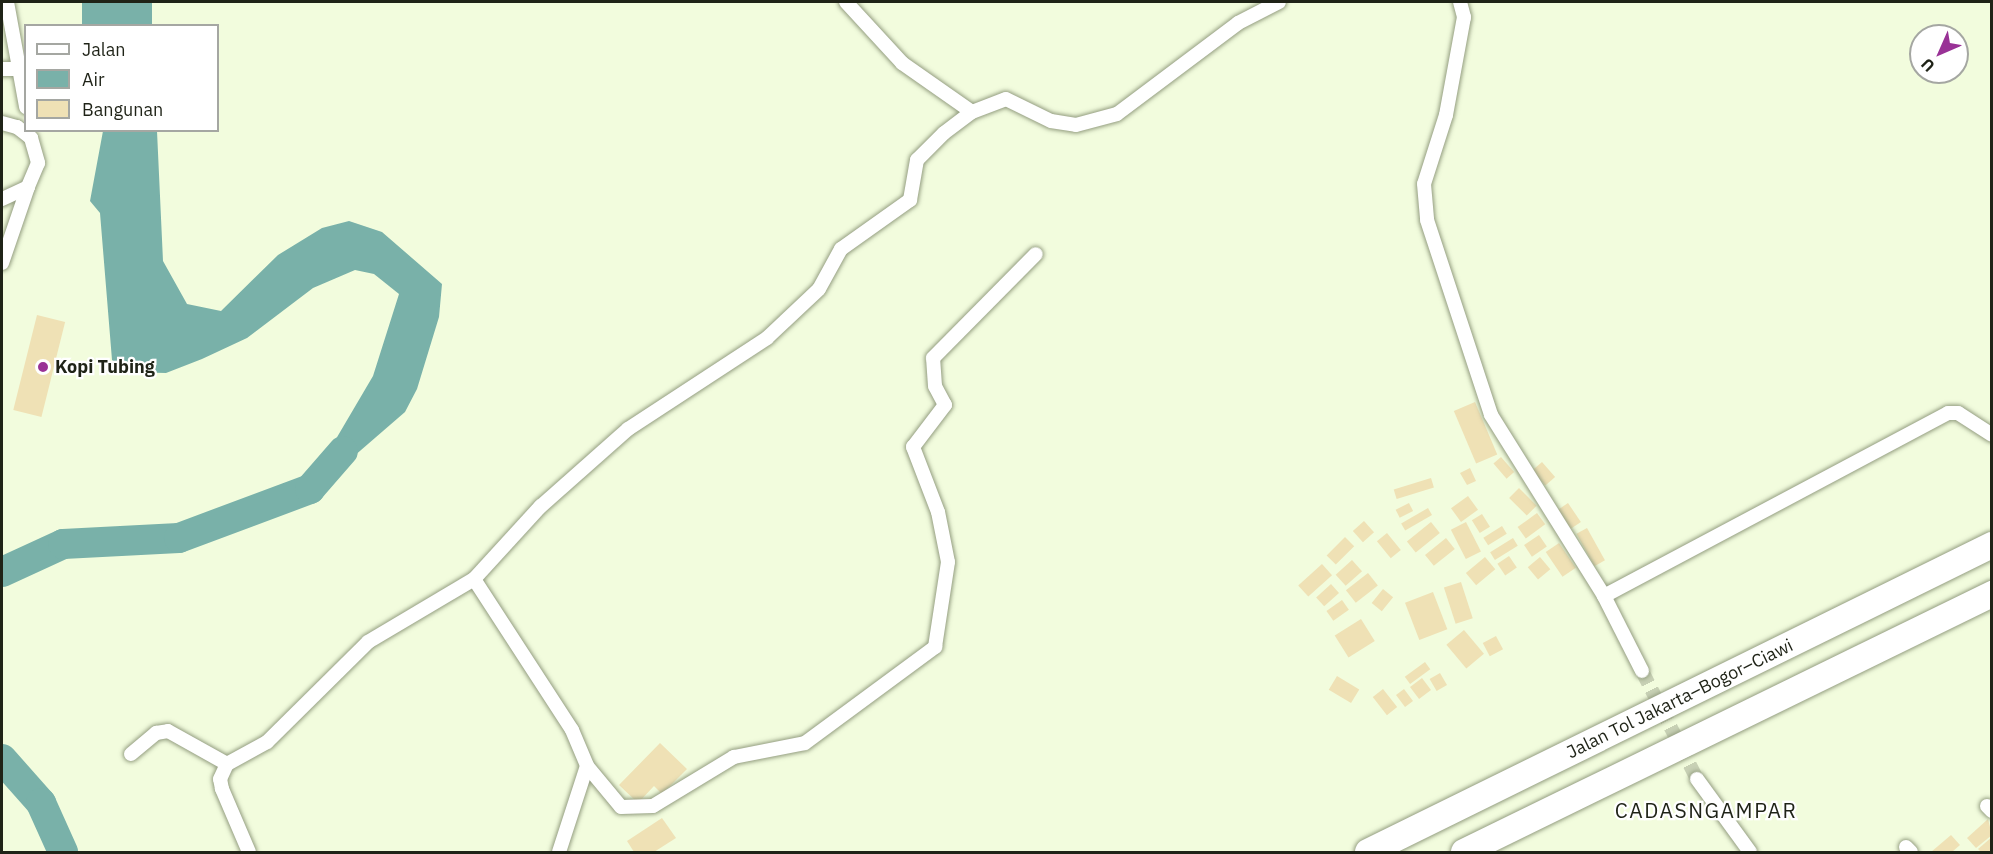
<!DOCTYPE html>
<meta charset="utf-8">
<style>
body{margin:0}
#map{position:relative;width:1993px;height:854px;overflow:hidden;background:#f2fcdd;font-family:"IBM Plex Sans",sans-serif}
div>[style]{position:absolute}
.water>*{inset:0;background:#79b1a9;transform-origin:0 0}
.river>*{height:30px;margin:-15px;padding:0 15px;transform-origin:15px;border-radius:15px;background:#79b1a9}
.building>*{inset:0;background:#efe1b5;transform-origin:0 0}
.minor-tunnel>*{height:14px;margin-top:-7px;transform-origin:0;background:repeating-linear-gradient(90deg,#c8d1b5 0 14px,transparent 0 21px)}
.roads{filter:drop-shadow(0 0 2px #949e81) drop-shadow(0 0 2px #949e81)}
.minor>*{height:14px;margin:-7px;padding:0 7px;transform-origin:7px;border-radius:7px;background:#fff}
.motorway>*{height:26px;margin:-13px;padding:0 13px;transform-origin:13px;border-radius:13px;background:#fff}
.dots>*{width:16px;height:16px;translate:-50% -50%;box-sizing:border-box;border:3px solid #fff;border-radius:50%}
span{translate:-50% -50%;white-space:nowrap;text-align:center;line-height:1.15;-webkit-text-stroke:4.5px #fff;paint-order:stroke}
.poi-label{font-size:18px;color:#1f2317;font-weight:700}
.left{translate:0 -50%;text-align:left}
.street-label{font-size:18px;color:#1f2317}
.quarter-label{font-size:21px;color:#1f2317;letter-spacing:1.5px}
.frame{position:absolute;inset:0;border:3px solid #1f2317;pointer-events:none}
.legend{position:absolute;left:24px;top:24px;width:195px;height:108px;box-sizing:border-box;background:#fff;border:2px solid #a5a7a2;margin:0;padding:8px 10px;list-style:none;font-size:18px;color:#1f2317}
.legend li{display:flex;align-items:center;gap:12px;height:30px}
.legend b{width:30px;border:2px solid #a5a7a2}
.north{position:absolute;left:1909px;top:24px;width:60px;height:60px;box-sizing:border-box;background:#fff;border:2px solid #a5a7a2;border-radius:50%;rotate:225deg;font-size:16px;font-weight:700;line-height:24px;text-align:center;color:#1f2317}
.north::after{content:'';display:block;margin:auto;width:21px;height:27px;background:#993296;clip-path:polygon(50% 0,100% 100%,50% 72%,0 100%)}
</style>
<div id="map">
<div class="water">
<i style="left:82px;top:2px;width:70px;height:23px"></i>
<i style="clip-path:polygon(103px 131px,157px 131px,163px 261px,187px 304px,221px 311px,278px 255px,322px 228px,349px 221px,382px 232px,442px 284px,439px 317px,417px 389px,405px 412px,331px 476px,316px 482px,313px 478px,373px 376px,399px 294px,374px 274px,355px 270px,313px 288px,247px 338px,202px 359px,166px 373px,124px 372px,112px 360px,100px 213px,90px 201px)"></i>
</div>
<div class="river">
<i style="left:2px;top:572px;width:67px;rotate:-24.7deg"></i>
<i style="left:63px;top:544px;width:116px;rotate:-3deg"></i>
<i style="left:179px;top:538px;width:140px;rotate:-20.5deg"></i>
<i style="left:310px;top:489px;width:50px;rotate:-49deg"></i>
<i style="left:2px;top:759px;width:59px;rotate:48.4deg"></i>
<i style="left:41px;top:803px;width:54px;rotate:65.8deg"></i>
</div>
<div class="building">
<i style="left:37px;top:315px;width:29px;height:98px;rotate:14deg"></i>
<i style="left:1475px;top:402px;width:57px;height:23px;rotate:67deg"></i>
<i style="left:1501px;top:457px;width:20px;height:10px;rotate:49deg"></i>
<i style="left:1542px;top:462px;width:20px;height:13px;rotate:49deg"></i>
<i style="clip-path:polygon(1470px 468px,1476px 481px,1467px 485px,1460px 473px)"></i>
<i style="left:1431px;top:478px;width:10px;height:39px;rotate:73deg"></i>
<i style="left:1519px;top:488px;width:25px;height:14px;rotate:45deg"></i>
<i style="left:1468px;top:496px;width:17px;height:21px;rotate:54deg"></i>
<i style="left:1409px;top:503px;width:9px;height:15px;rotate:63deg"></i>
<i style="left:1568px;top:503px;width:23px;height:12px;rotate:56deg"></i>
<i style="left:1428px;top:508px;width:8px;height:31px;rotate:60deg"></i>
<i style="left:1537px;top:513px;width:14px;height:24px;rotate:54deg"></i>
<i style="left:1482px;top:514px;width:15px;height:12px;rotate:58deg"></i>
<i style="left:1364px;top:521px;width:15px;height:15px;rotate:48deg"></i>
<i style="left:1431px;top:522px;width:14px;height:31px;rotate:51deg"></i>
<i style="left:1466px;top:522px;width:33px;height:17px;rotate:63deg"></i>
<i style="left:1502px;top:526px;width:9px;height:22px;rotate:58deg"></i>
<i style="left:1587px;top:528px;width:37px;height:12px;rotate:61deg"></i>
<i style="left:1387px;top:533px;width:22px;height:13px;rotate:51deg"></i>
<i style="left:1539px;top:535px;width:14px;height:18px;rotate:56deg"></i>
<i style="left:1345px;top:537px;width:13px;height:26px;rotate:45deg"></i>
<i style="left:1446px;top:538px;width:14px;height:27px;rotate:51deg"></i>
<i style="left:1513px;top:538px;width:9px;height:27px;rotate:58deg"></i>
<i style="left:1559px;top:543px;width:30px;height:16px;rotate:56deg"></i>
<i style="left:1509px;top:556px;width:14px;height:14px;rotate:56deg"></i>
<i style="left:1485px;top:557px;width:16px;height:25px;rotate:50deg"></i>
<i style="left:1540px;top:557px;width:16px;height:16px;rotate:50deg"></i>
<i style="left:1352px;top:560px;width:15px;height:22px;rotate:48deg"></i>
<i style="left:1322px;top:564px;width:15px;height:32px;rotate:48deg"></i>
<i style="left:1368px;top:573px;width:16px;height:28px;rotate:52deg"></i>
<i style="left:1461px;top:582px;width:38px;height:18px;rotate:72deg"></i>
<i style="left:1331px;top:584px;width:12px;height:20px;rotate:48deg"></i>
<i style="left:1383px;top:589px;width:13px;height:18px;rotate:39deg"></i>
<i style="left:1433px;top:592px;width:40px;height:30px;rotate:69deg"></i>
<i style="left:1342px;top:600px;width:12px;height:19px;rotate:55deg"></i>
<i style="left:1361px;top:619px;width:26px;height:31px;rotate:58deg"></i>
<i style="left:1464px;top:630px;width:31px;height:23px;rotate:50deg"></i>
<i style="left:1496px;top:636px;width:15px;height:15px;rotate:62deg"></i>
<i style="left:1425px;top:662px;width:9px;height:25px;rotate:54deg"></i>
<i style="left:1440px;top:673px;width:14px;height:12px;rotate:60deg"></i>
<i style="left:1337px;top:676px;width:26px;height:16px;rotate:31deg"></i>
<i style="left:1422px;top:678px;width:15px;height:15px;rotate:53deg"></i>
<i style="left:1383px;top:689px;width:23px;height:13px;rotate:52deg"></i>
<i style="left:1404px;top:689px;width:15px;height:10px;rotate:53deg"></i>
<i style="clip-path:polygon(660px 743px,687px 769px,662px 794px,654px 786px,638px 803px,619px 785px)"></i>
<i style="clip-path:polygon(662px 818px,676px 838px,654px 852px,634px 852px,627px 841px)"></i>
<i style="clip-path:polygon(1988px 819px,1992px 835px,1976px 848px,1967px 838px)"></i>
<i style="clip-path:polygon(1951px 835px,1960px 845px,1952px 852px,1931px 852px)"></i>
<i style="clip-path:polygon(1992px 837px,1992px 852px,1981px 852px,1978px 849px)"></i>
</div>
<div class="minor-tunnel">
<i style="left:1642px;top:671px;width:121px;rotate:63deg"></i>
</div>
<div class="roads">
<div class="minor">
<i style="left:7px;top:2px;width:107px;rotate:79.7deg"></i>
<i style="left:846px;top:2px;width:83px;rotate:47.4deg"></i>
<i style="left:902px;top:63px;width:85px;rotate:35deg"></i>
<i style="left:1460px;top:2px;width:16px;rotate:75deg"></i>
<i style="left:1464px;top:17px;width:100px;rotate:100.4deg"></i>
<i style="left:1446px;top:115px;width:72px;rotate:107.7deg"></i>
<i style="left:1424px;top:184px;width:36px;rotate:85deg"></i>
<i style="left:1427px;top:220px;width:205px;rotate:71.8deg"></i>
<i style="left:1491px;top:415px;width:213px;rotate:58deg"></i>
<i style="left:1604px;top:596px;width:84px;rotate:63.1deg"></i>
<i style="left:2px;top:69px;width:17px"></i>
<i style="left:2px;top:123px;width:16px;rotate:15deg"></i>
<i style="left:17px;top:127px;width:18px;rotate:38deg"></i>
<i style="left:31px;top:138px;width:26px;rotate:74deg"></i>
<i style="left:38px;top:163px;width:26px;rotate:113deg"></i>
<i style="left:28px;top:187px;width:29px;rotate:155deg"></i>
<i style="left:2px;top:263px;width:80px;rotate:-71.1deg"></i>
<i style="left:474px;top:579px;width:180px;rotate:57deg"></i>
<i style="left:572px;top:730px;width:39px;rotate:67deg"></i>
<i style="left:587px;top:766px;width:53px;rotate:50.3deg"></i>
<i style="left:621px;top:807px;width:32px;rotate:-2deg"></i>
<i style="left:653px;top:806px;width:95px;rotate:-31.2deg"></i>
<i style="left:734px;top:757px;width:72px;rotate:-11.2deg"></i>
<i style="left:805px;top:743px;width:162px;rotate:-36.4deg"></i>
<i style="left:935px;top:647px;width:86px;rotate:-81.3deg"></i>
<i style="left:948px;top:562px;width:51px;rotate:-101.3deg"></i>
<i style="left:938px;top:512px;width:70px;rotate:-111deg"></i>
<i style="left:913px;top:447px;width:53px;rotate:-52.7deg"></i>
<i style="left:945px;top:405px;width:21px;rotate:-118deg"></i>
<i style="left:935px;top:386px;width:28px;rotate:-94deg"></i>
<i style="left:933px;top:358px;width:146px;rotate:-45.3deg"></i>
<i style="left:1604px;top:596px;width:390px;rotate:-28deg"></i>
<i style="left:1948px;top:413px;width:10px"></i>
<i style="left:1958px;top:413px;width:40px;rotate:32.9deg"></i>
<i style="left:131px;top:754px;width:33px;rotate:-40deg"></i>
<i style="left:156px;top:733px;width:12px;rotate:-9deg"></i>
<i style="left:168px;top:731px;width:68px;rotate:29.2deg"></i>
<i style="left:1697px;top:779px;width:90px;rotate:54deg"></i>
<i style="left:1987px;top:806px;width:7px;rotate:45deg"></i>
<i style="left:1906px;top:847px;width:7px;rotate:45deg"></i>
<i style="left:249px;top:852px;width:69px;rotate:-113.2deg"></i>
<i style="left:222px;top:789px;width:10px;rotate:-101deg"></i>
<i style="left:220px;top:779px;width:17px;rotate:-65deg"></i>
<i style="left:227px;top:764px;width:46px;rotate:-28.8deg"></i>
<i style="left:267px;top:742px;width:142px;rotate:-44.7deg"></i>
<i style="left:368px;top:642px;width:123px;rotate:-30.7deg"></i>
<i style="left:474px;top:579px;width:99px;rotate:-47.5deg"></i>
<i style="left:541px;top:506px;width:116px;rotate:-41.5deg"></i>
<i style="left:628px;top:429px;width:166px;rotate:-33.2deg"></i>
<i style="left:767px;top:338px;width:71px;rotate:-43.3deg"></i>
<i style="left:819px;top:289px;width:46px;rotate:-61.2deg"></i>
<i style="left:841px;top:249px;width:85px;rotate:-35.4deg"></i>
<i style="left:910px;top:200px;width:41px;rotate:-80.1deg"></i>
<i style="left:917px;top:160px;width:38px;rotate:-45deg"></i>
<i style="left:944px;top:133px;width:35px;rotate:-37deg"></i>
<i style="left:972px;top:112px;width:36px;rotate:-21deg"></i>
<i style="left:1006px;top:99px;width:50px;rotate:26.1deg"></i>
<i style="left:1051px;top:121px;width:25px;rotate:9deg"></i>
<i style="left:1076px;top:125px;width:42px;rotate:-15deg"></i>
<i style="left:1117px;top:114px;width:151px;rotate:-36.9deg"></i>
<i style="left:1238px;top:23px;width:46px;rotate:-27.1deg"></i>
<i style="left:559px;top:852px;width:90px;rotate:-72deg"></i>
</div>
<div class="motorway">
<i style="left:1368px;top:852px;width:695px;rotate:-26.2deg"></i>
<i style="left:1464px;top:852px;width:588px;rotate:-26.04deg"></i>
</div>
</div>
<div class="dots">
<i style="left:43px;top:367px;background:#993296"></i>
</div>
<div class="poi-label">
<span class="left" style="left:55px;top:367px">Kopi Tubing</span>
</div>
<div class="street-label">
<span style="left:1680px;top:699px;rotate:-26deg">Jalan Tol Jakarta–Bogor–Ciawi</span>
</div>
<div class="quarter-label">
<span style="left:1706px;top:810px">CADASNGAMPAR</span>
</div>
<div class="frame"></div>
<ul class="legend">
<li><b style="height:8px;background:#fff"></b>Jalan</li>
<li><b style="height:16px;background:#79b1a9"></b>Air</li>
<li><b style="height:16px;background:#efe1b5"></b>Bangunan</li>
</ul>
<div class="north">U</div>
</div>
